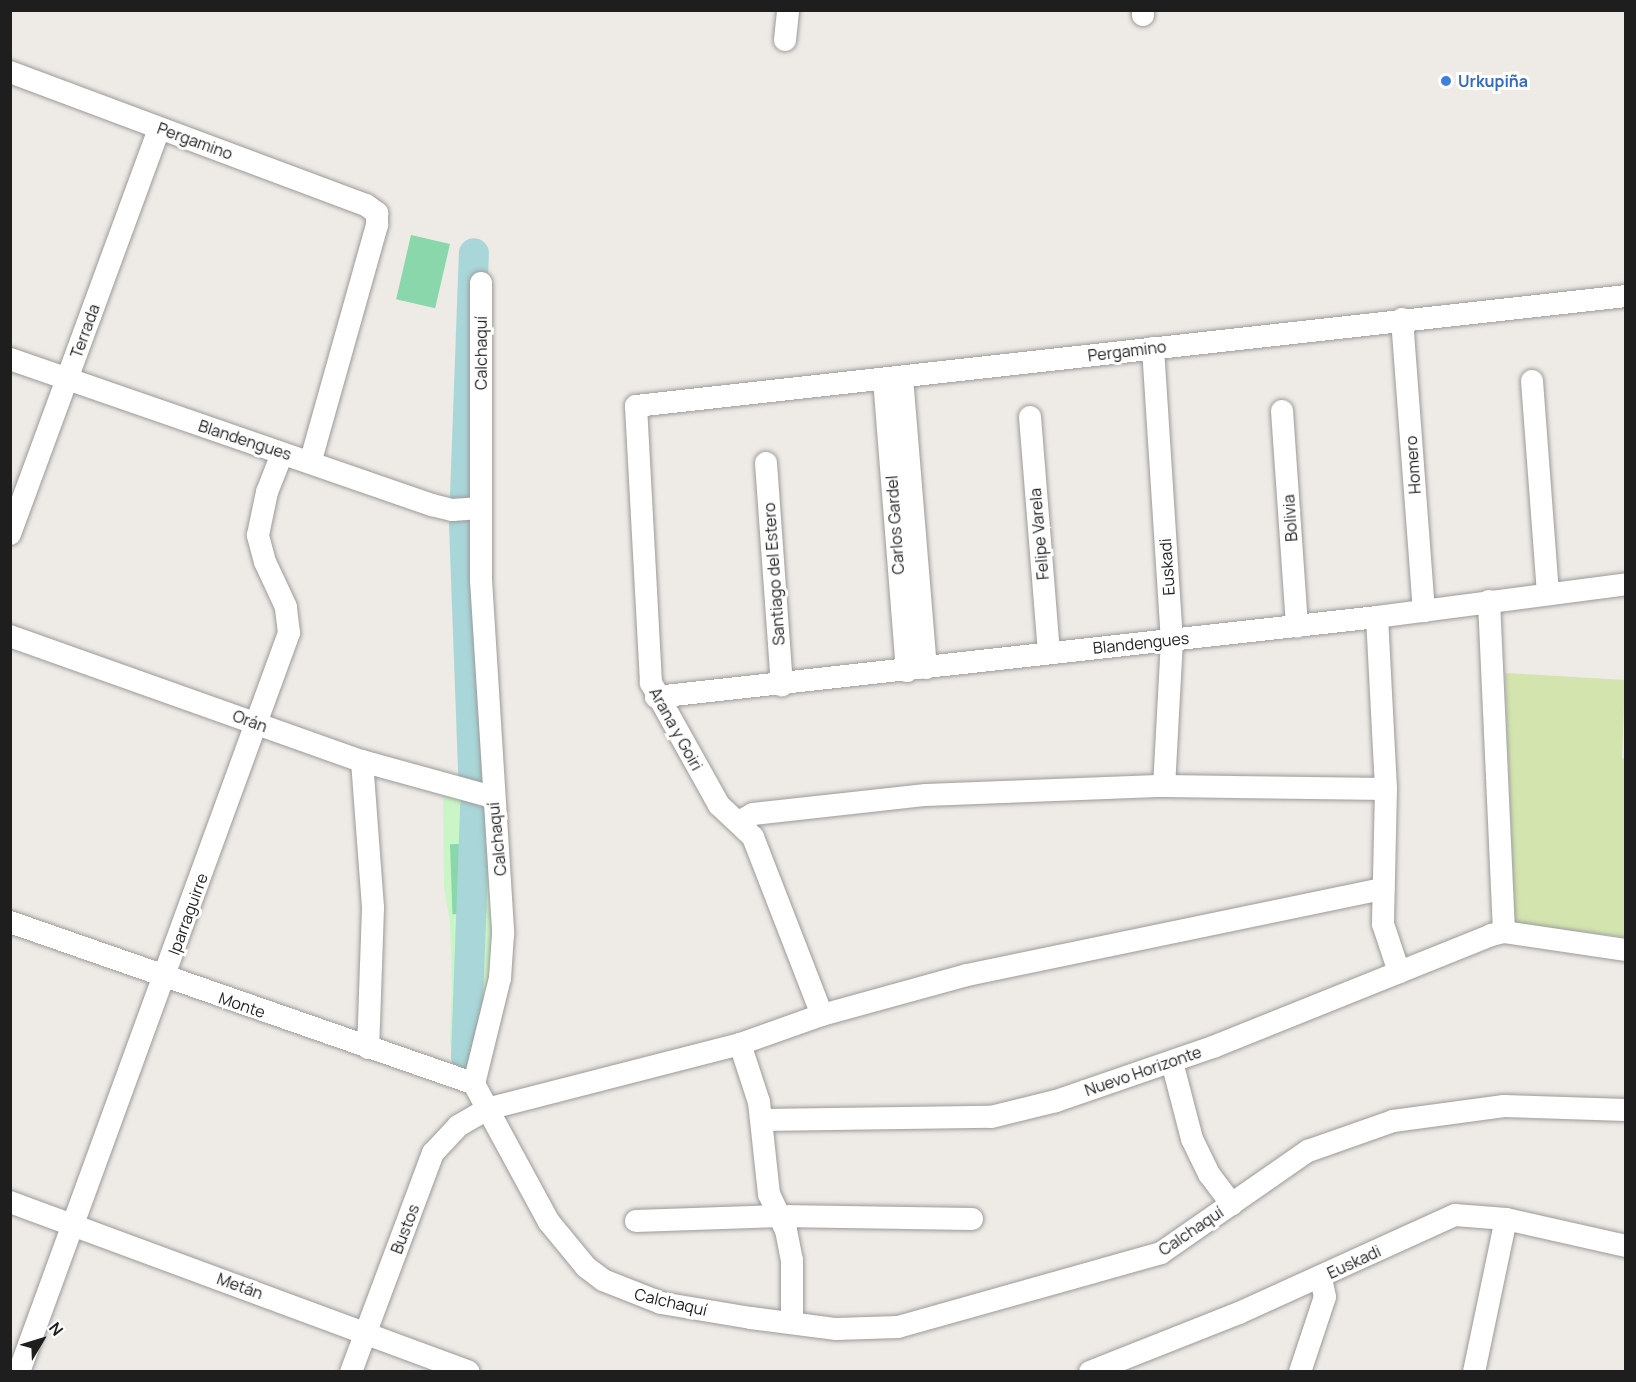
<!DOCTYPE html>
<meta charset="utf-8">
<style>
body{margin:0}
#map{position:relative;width:1636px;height:1382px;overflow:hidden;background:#eeeae5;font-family:Manrope,sans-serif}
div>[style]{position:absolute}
.grass>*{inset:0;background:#d3e4af}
.park>*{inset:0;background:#caf5c6}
.pitch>*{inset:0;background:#89d7ab;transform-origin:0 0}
.river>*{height:30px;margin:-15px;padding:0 15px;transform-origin:15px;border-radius:15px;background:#a9d6d8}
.roads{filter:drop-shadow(0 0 2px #9b9b9b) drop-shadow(0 0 2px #9b9b9b)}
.minor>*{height:22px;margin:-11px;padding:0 11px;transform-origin:11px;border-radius:11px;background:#fff}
.dots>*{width:16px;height:16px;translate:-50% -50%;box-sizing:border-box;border:3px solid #fff;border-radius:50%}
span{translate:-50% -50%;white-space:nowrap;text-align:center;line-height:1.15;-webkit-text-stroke:6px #fff;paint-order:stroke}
.shop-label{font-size:16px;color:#366cbe;font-weight:700}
.left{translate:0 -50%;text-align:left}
.street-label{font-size:16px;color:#1e1e1e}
.frame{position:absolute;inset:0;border:12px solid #1e1e1e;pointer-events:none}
.north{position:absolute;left:12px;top:1310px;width:60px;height:60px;-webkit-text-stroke:4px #fff;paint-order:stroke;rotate:52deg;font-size:16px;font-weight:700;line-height:24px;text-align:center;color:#1e1e1e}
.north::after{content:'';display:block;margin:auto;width:21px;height:27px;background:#1e1e1e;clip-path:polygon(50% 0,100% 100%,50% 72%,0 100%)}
</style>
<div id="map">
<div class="grass">
<i style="clip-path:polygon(1505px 673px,1625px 680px,1622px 758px,1626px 759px,1625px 937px,1515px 924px)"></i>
</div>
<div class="park">
<i style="clip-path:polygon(443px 791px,482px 802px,486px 816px,497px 938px,472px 1063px,461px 1067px,450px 1044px,452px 983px,450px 921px,444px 888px)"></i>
</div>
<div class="pitch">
<i style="left:411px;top:235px;width:40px;height:66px;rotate:13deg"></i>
<i style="left:484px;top:843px;width:70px;height:34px;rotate:88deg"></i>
</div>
<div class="river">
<i style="left:465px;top:496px;width:243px;rotate:-87.9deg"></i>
<i style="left:464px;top:524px;width:251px;rotate:87.9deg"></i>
<i style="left:469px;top:1068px;width:12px;rotate:-104deg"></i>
<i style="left:466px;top:1056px;width:251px;rotate:-87.9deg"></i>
</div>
<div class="roads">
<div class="minor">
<i style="left:1143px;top:15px;width:5px;rotate:-90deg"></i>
<i style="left:785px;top:40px;width:30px;rotate:-84deg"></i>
<i style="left:10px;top:72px;width:380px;rotate:20.5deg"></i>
<i style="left:366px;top:205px;width:14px;rotate:36deg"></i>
<i style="left:377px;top:213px;width:12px;rotate:90deg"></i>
<i style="left:377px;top:225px;width:244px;rotate:105.7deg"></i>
<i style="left:481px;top:283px;width:297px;rotate:90deg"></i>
<i style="left:481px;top:580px;width:355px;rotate:86.4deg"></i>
<i style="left:503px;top:934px;width:44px;rotate:93.9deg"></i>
<i style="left:500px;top:978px;width:109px;rotate:103.8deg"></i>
<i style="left:474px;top:1084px;width:157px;rotate:61.5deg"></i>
<i style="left:549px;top:1222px;width:58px;rotate:50.6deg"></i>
<i style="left:586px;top:1267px;width:21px;rotate:37deg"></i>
<i style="left:603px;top:1280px;width:62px;rotate:21.6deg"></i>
<i style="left:661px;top:1303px;width:91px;rotate:9.5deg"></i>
<i style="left:751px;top:1318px;width:86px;rotate:7.4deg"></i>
<i style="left:836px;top:1329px;width:62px;rotate:-1.8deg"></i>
<i style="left:898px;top:1327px;width:273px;rotate:-15.7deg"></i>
<i style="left:1161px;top:1253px;width:179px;rotate:-34.8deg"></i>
<i style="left:1308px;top:1151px;width:90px;rotate:-19.4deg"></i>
<i style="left:1393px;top:1121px;width:112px;rotate:-7.7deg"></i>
<i style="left:1504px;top:1106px;width:122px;rotate:1.9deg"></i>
<i style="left:1402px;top:319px;width:293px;rotate:85.7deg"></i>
<i style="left:1153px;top:348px;width:293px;rotate:86.3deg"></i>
<i style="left:1172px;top:640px;width:146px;rotate:93.1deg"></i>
<i style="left:10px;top:359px;width:447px;rotate:19.1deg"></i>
<i style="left:432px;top:505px;width:21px;rotate:14deg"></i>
<i style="left:452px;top:510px;width:29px;rotate:-4deg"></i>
<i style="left:902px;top:377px;width:292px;rotate:85.3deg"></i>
<i style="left:884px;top:379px;width:293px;rotate:85.5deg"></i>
<i style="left:1532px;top:381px;width:212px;rotate:85.7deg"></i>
<i style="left:1282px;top:411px;width:216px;rotate:86deg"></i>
<i style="left:1030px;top:417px;width:236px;rotate:85.4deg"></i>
<i style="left:766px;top:463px;width:223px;rotate:85.9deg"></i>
<i style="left:10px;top:534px;width:432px;rotate:-69.8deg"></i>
<i style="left:1489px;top:601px;width:331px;rotate:87.4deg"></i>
<i style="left:1377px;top:617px;width:172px;rotate:87deg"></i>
<i style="left:1386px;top:789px;width:135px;rotate:91.3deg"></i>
<i style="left:1383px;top:924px;width:51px;rotate:71.6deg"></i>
<i style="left:10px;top:636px;width:374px;rotate:19.6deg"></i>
<i style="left:362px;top:761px;width:136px;rotate:15.4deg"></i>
<i style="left:656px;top:697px;width:725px;rotate:-6.33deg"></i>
<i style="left:1377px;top:617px;width:251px;rotate:-7.5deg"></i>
<i style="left:362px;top:761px;width:147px;rotate:85.7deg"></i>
<i style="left:373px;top:908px;width:140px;rotate:92deg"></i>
<i style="left:739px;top:822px;width:16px;rotate:-30deg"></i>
<i style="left:753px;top:814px;width:174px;rotate:-6.3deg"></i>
<i style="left:926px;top:795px;width:238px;rotate:-2.2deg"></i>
<i style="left:1164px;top:786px;width:222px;rotate:0.8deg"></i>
<i style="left:10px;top:922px;width:491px;rotate:19.2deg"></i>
<i style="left:822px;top:1015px;width:191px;rotate:-111.2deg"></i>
<i style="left:753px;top:837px;width:47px;rotate:-136.7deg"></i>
<i style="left:719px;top:805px;width:140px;rotate:-119.1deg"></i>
<i style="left:651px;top:683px;width:277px;rotate:-93.1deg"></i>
<i style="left:636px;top:406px;width:996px;rotate:-6.34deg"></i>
<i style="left:740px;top:1044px;width:61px;rotate:71.9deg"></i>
<i style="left:759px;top:1102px;width:93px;rotate:83.8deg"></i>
<i style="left:769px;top:1194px;width:40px;rotate:65deg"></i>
<i style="left:786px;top:1230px;width:31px;rotate:79deg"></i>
<i style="left:792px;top:1260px;width:63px;rotate:90deg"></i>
<i style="left:1172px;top:1062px;width:80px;rotate:75.4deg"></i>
<i style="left:1192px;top:1139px;width:39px;rotate:64deg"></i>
<i style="left:1209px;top:1174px;width:38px;rotate:53deg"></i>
<i style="left:762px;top:1120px;width:229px;rotate:-0.8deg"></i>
<i style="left:991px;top:1117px;width:67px;rotate:-13.8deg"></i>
<i style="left:1056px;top:1101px;width:166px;rotate:-19deg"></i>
<i style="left:1213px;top:1047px;width:300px;rotate:-21.9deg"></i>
<i style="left:1491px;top:935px;width:13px;rotate:-13deg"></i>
<i style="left:1504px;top:932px;width:123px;rotate:8.4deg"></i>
<i style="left:10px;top:1202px;width:489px;rotate:20.3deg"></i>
<i style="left:636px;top:1221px;width:144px;rotate:-2deg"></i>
<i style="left:780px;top:1216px;width:192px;rotate:0.9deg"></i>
<i style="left:19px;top:1372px;width:787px;rotate:-69.93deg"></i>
<i style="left:289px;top:633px;width:26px;rotate:-97deg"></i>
<i style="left:286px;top:607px;width:50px;rotate:-115deg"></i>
<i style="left:265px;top:562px;width:28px;rotate:-105deg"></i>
<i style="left:258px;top:535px;width:44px;rotate:-78.2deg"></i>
<i style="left:267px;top:492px;width:41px;rotate:-68.5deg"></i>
<i style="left:351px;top:1372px;width:234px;rotate:-69.5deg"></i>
<i style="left:433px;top:1153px;width:37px;rotate:-47deg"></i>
<i style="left:458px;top:1126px;width:34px;rotate:-30deg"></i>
<i style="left:487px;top:1109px;width:261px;rotate:-14.4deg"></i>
<i style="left:740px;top:1044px;width:87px;rotate:-19.5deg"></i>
<i style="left:822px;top:1015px;width:150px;rotate:-15.4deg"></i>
<i style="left:967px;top:975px;width:425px;rotate:-11.7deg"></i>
<i style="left:1090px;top:1372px;width:160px;rotate:-21.6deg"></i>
<i style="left:1239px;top:1313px;width:237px;rotate:-24.4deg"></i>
<i style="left:1455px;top:1215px;width:51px;rotate:4.5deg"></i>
<i style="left:1506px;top:1219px;width:123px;rotate:12.7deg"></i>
<i style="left:1300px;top:1372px;width:79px;rotate:-71.6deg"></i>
<i style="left:1325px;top:1297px;width:19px;rotate:-102deg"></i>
<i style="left:1474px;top:1372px;width:156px;rotate:-78.2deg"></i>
</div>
</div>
<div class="dots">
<i style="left:1446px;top:81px;background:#3f7fe0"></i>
</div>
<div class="shop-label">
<span class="left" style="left:1458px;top:81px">Urkupiña</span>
</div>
<div class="street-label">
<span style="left:195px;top:141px;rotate:20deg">Pergamino</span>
<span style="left:85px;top:331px;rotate:-70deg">Terrada</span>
<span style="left:1127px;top:351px;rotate:-7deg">Pergamino</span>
<span style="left:481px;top:353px;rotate:-90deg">Calchaquí</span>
<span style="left:245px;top:440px;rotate:18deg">Blandengues</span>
<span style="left:1413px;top:465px;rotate:-94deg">Homero</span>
<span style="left:1290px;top:518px;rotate:-94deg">Bolivia</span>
<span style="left:895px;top:525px;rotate:-94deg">Carlos Gardel</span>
<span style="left:1039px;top:534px;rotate:-95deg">Felipe Varela</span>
<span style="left:1167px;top:567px;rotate:-94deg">Euskadi</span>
<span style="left:774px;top:574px;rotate:-94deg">Santiago del Estero</span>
<span style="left:1141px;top:643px;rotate:-6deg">Blandengues</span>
<span style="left:250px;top:721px;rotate:20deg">Orán</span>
<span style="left:676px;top:729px;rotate:61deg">Arana y Goiri</span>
<span style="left:497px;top:839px;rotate:-96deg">Calchaquí</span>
<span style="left:188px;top:914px;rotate:-70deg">Iparraguirre</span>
<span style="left:242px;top:1005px;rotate:19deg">Monte</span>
<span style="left:1143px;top:1071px;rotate:-19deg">Nuevo Horizonte</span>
<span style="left:405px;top:1229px;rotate:-69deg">Bustos</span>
<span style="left:1191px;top:1231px;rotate:-34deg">Calchaquí</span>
<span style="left:1354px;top:1262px;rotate:-25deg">Euskadi</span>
<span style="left:240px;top:1286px;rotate:20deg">Metán</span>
<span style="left:671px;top:1302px;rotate:13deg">Calchaquí</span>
</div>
<div class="frame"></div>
<div class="north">N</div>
</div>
